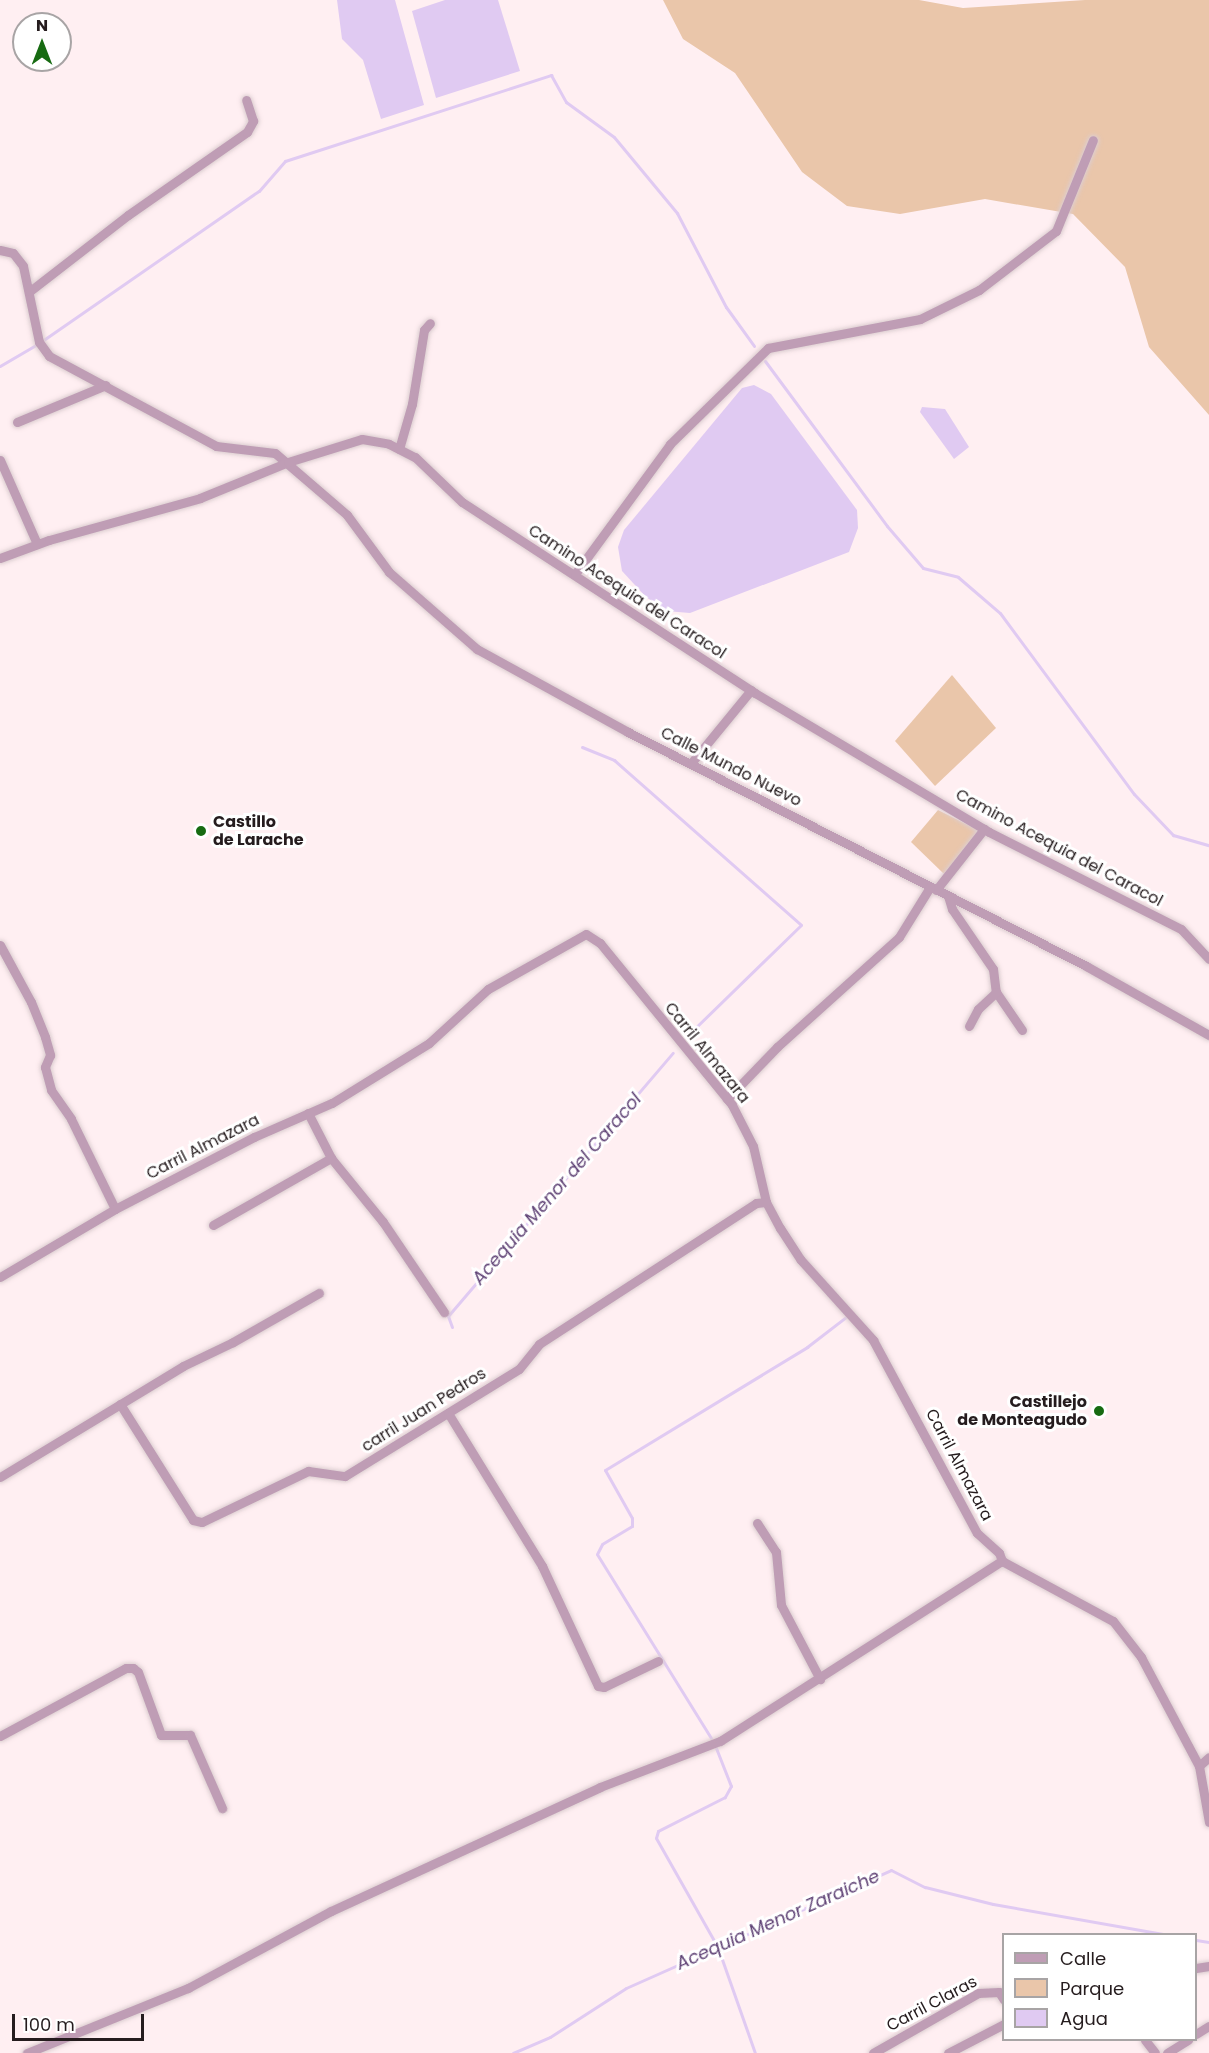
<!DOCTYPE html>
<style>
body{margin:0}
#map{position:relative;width:1209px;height:2053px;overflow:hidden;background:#ffeff2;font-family:Poppins,sans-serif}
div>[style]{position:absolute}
.green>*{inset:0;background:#eac6aa}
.water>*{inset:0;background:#e0caf2}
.stream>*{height:3px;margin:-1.5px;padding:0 1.5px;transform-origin:1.5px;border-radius:1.5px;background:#e0caf2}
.roads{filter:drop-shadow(0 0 2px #dccdd0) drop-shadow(0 0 2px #dccdd0)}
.minor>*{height:9px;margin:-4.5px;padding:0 4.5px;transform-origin:4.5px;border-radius:4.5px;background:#bf9db5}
.dots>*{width:16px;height:16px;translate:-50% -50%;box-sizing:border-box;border:3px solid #fff;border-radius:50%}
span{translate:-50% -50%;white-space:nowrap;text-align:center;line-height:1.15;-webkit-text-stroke:6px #fff;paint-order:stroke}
.street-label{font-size:16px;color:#251c1e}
.poi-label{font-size:16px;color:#251c1e;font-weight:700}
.left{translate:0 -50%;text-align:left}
.right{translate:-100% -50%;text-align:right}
.water-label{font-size:18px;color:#5f4275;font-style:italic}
.legend{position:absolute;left:1002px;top:1933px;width:195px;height:108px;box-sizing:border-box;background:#fff;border:2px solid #a8a4a5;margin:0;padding:8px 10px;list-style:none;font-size:18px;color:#251c1e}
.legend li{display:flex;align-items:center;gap:12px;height:30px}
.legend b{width:30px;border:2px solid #a8a4a5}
.north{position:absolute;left:12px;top:12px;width:60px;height:60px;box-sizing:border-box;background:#fff;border:2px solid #a8a4a5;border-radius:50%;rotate:0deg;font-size:16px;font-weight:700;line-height:24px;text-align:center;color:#251c1e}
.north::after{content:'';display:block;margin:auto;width:21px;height:27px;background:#176b12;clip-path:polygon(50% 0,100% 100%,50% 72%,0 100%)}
.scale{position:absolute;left:12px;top:2014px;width:132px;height:27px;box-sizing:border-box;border:3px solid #251c1e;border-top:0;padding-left:8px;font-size:18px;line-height:21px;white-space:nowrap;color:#251c1e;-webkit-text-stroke:4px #fff;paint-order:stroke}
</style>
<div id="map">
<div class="green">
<i style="clip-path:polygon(663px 0,919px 0,963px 8px,1085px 0,1209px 0,1209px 415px,1149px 347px,1125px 267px,1073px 214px,985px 199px,900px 214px,847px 206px,802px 172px,735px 73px,683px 39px)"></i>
<i style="clip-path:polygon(952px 675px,996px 728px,935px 786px,895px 741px)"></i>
<i style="clip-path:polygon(938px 810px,980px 831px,944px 874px,911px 842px)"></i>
</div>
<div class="water">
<i style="clip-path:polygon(337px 0,395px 0,424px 105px,381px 119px,363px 60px,342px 39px)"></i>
<i style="clip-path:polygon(445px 0,498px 0,520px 71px,436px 98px,412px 11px)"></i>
<i style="clip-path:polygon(754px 385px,771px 394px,857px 510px,858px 528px,849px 552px,690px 613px,666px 611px,646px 597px,622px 571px,618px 547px,624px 530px,742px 388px)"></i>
<i style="clip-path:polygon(922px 407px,945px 409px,969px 447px,954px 459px,920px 412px)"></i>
</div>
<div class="stream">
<i style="left:42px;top:341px;width:264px;rotate:-34.7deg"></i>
<i style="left:259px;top:191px;width:40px;rotate:-49deg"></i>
<i style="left:285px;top:161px;width:280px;rotate:-17.9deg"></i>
<i style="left:551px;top:75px;width:31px;rotate:61deg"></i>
<i style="left:566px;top:102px;width:59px;rotate:36.1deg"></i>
<i style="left:614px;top:137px;width:99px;rotate:50.3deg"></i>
<i style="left:677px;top:213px;width:106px;rotate:62.5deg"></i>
<i style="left:726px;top:307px;width:48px;rotate:54.3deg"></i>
<i style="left:765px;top:361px;width:205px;rotate:53.5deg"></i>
<i style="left:887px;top:526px;width:55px;rotate:49.4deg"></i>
<i style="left:923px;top:568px;width:36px;rotate:14deg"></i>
<i style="left:958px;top:577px;width:55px;rotate:40.6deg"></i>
<i style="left:1000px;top:613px;width:225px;rotate:53.5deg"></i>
<i style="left:1134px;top:794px;width:57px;rotate:46.4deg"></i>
<i style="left:1173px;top:835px;width:37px;rotate:16deg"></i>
<i style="left:0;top:366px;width:42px;rotate:-30.3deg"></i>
<i style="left:582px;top:747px;width:35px;rotate:22deg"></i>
<i style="left:614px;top:760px;width:249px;rotate:41.4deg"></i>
<i style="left:801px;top:925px;width:156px;rotate:135.8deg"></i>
<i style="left:452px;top:1327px;width:12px;rotate:-110deg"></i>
<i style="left:448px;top:1316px;width:346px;rotate:-49.5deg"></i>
<i style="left:711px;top:1738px;width:216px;rotate:-121.8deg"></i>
<i style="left:597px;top:1554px;width:11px;rotate:-63deg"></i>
<i style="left:602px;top:1544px;width:35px;rotate:-31deg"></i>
<i style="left:632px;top:1526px;width:8px;rotate:-90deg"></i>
<i style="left:632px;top:1518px;width:55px;rotate:-119.4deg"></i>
<i style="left:605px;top:1470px;width:237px;rotate:-31.3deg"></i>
<i style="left:807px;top:1347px;width:49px;rotate:-37.6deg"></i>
<i style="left:716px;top:1748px;width:41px;rotate:68.5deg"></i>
<i style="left:731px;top:1786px;width:13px;rotate:119deg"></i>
<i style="left:725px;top:1797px;width:75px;rotate:153.1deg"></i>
<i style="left:658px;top:1831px;width:7px;rotate:106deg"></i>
<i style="left:656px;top:1838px;width:122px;rotate:60.5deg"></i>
<i style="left:1196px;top:1940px;width:13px;rotate:9deg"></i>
<i style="left:718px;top:1948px;width:111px;rotate:70.6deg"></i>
<i style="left:513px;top:2053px;width:40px;rotate:-23.4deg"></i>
<i style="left:550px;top:2037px;width:90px;rotate:-32.8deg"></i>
<i style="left:626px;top:1988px;width:290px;rotate:-24deg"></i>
<i style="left:891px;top:1870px;width:38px;rotate:27deg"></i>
<i style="left:925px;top:1887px;width:70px;rotate:14deg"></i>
<i style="left:993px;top:1904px;width:174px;rotate:10deg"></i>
</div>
<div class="roads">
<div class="minor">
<i style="left:0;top:250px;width:13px;rotate:13deg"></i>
<i style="left:13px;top:253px;width:16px;rotate:52deg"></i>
<i style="left:23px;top:266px;width:78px;rotate:78.1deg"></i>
<i style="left:39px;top:342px;width:17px;rotate:54deg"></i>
<i style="left:49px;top:356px;width:190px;rotate:28.3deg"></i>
<i style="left:216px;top:446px;width:59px;rotate:6.8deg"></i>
<i style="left:275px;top:453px;width:95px;rotate:40.7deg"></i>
<i style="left:347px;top:515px;width:71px;rotate:53.6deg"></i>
<i style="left:389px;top:572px;width:117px;rotate:41.2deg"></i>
<i style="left:477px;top:649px;width:172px;rotate:28.8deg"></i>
<i style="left:628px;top:732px;width:514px;rotate:27.06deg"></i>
<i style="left:1086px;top:966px;width:141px;rotate:29.3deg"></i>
<i style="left:30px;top:291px;width:124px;rotate:-37.8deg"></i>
<i style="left:128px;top:215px;width:145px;rotate:-34.9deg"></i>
<i style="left:247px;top:132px;width:13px;rotate:-61deg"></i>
<i style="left:253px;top:121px;width:22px;rotate:-108deg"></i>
<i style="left:17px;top:422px;width:96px;rotate:-22.6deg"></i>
<i style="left:399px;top:449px;width:47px;rotate:-73.9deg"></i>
<i style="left:412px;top:404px;width:75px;rotate:-80.8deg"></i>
<i style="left:424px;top:330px;width:9px;rotate:-49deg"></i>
<i style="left:0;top:460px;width:92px;rotate:66.2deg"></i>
<i style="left:0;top:558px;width:52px;rotate:-20.2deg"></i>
<i style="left:49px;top:540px;width:157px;rotate:-15.5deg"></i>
<i style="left:200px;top:498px;width:95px;rotate:-22.2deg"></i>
<i style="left:288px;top:462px;width:77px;rotate:-17.3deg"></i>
<i style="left:362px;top:439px;width:27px;rotate:10deg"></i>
<i style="left:389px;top:444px;width:29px;rotate:27deg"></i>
<i style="left:415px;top:457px;width:65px;rotate:43.8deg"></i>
<i style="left:462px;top:502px;width:350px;rotate:33.1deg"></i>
<i style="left:755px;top:693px;width:272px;rotate:30.7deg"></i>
<i style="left:989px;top:832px;width:215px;rotate:26.8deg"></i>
<i style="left:1181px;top:929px;width:41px;rotate:47deg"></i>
<i style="left:575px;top:574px;width:161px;rotate:-53.8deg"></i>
<i style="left:670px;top:444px;width:137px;rotate:-44.4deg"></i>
<i style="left:768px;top:348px;width:155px;rotate:-10.8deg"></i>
<i style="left:920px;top:319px;width:66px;rotate:-26.2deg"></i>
<i style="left:979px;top:290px;width:97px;rotate:-37.5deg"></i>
<i style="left:1056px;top:231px;width:98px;rotate:-67.9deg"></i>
<i style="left:692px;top:762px;width:93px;rotate:-50.7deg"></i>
<i style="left:936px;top:890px;width:78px;rotate:-51.8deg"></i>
<i style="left:948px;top:896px;width:14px;rotate:73deg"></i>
<i style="left:952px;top:909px;width:73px;rotate:55.7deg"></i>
<i style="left:993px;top:969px;width:23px;rotate:83deg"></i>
<i style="left:996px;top:992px;width:46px;rotate:55.6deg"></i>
<i style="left:0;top:945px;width:65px;rotate:61.5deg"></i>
<i style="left:31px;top:1002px;width:38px;rotate:68deg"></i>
<i style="left:45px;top:1037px;width:19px;rotate:74deg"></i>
<i style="left:50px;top:1055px;width:13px;rotate:113deg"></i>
<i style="left:45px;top:1067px;width:24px;rotate:75deg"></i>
<i style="left:51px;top:1090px;width:35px;rotate:55deg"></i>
<i style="left:71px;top:1119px;width:100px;rotate:63.9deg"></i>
<i style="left:969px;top:1026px;width:19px;rotate:-62deg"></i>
<i style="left:978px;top:1009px;width:25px;rotate:-43deg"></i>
<i style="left:727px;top:1099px;width:72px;rotate:-46.1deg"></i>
<i style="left:777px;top:1047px;width:164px;rotate:-42deg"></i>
<i style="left:899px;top:937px;width:59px;rotate:-58.2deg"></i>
<i style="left:308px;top:1113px;width:51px;rotate:62.9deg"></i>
<i style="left:331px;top:1158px;width:82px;rotate:50.9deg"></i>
<i style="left:383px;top:1222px;width:109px;rotate:55.9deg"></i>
<i style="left:213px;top:1225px;width:136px;rotate:-29.6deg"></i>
<i style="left:0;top:1277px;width:134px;rotate:-30.6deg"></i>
<i style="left:115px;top:1209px;width:157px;rotate:-27.4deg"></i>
<i style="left:254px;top:1137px;width:85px;rotate:-23.6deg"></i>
<i style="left:332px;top:1103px;width:114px;rotate:-31.7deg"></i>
<i style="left:429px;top:1043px;width:80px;rotate:-42.5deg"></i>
<i style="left:488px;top:989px;width:112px;rotate:-29.3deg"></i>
<i style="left:586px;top:934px;width:17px;rotate:33deg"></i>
<i style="left:600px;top:943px;width:209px;rotate:50.8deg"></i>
<i style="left:732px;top:1105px;width:46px;rotate:62.9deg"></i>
<i style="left:753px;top:1146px;width:57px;rotate:76.9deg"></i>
<i style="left:766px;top:1202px;width:30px;rotate:62deg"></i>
<i style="left:780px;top:1228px;width:38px;rotate:57deg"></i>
<i style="left:801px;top:1260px;width:108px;rotate:48deg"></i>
<i style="left:873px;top:1340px;width:219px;rotate:61.7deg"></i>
<i style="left:977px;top:1533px;width:30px;rotate:42deg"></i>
<i style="left:999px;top:1553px;width:9px;rotate:69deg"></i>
<i style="left:1002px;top:1561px;width:126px;rotate:28.4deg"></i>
<i style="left:1113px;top:1621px;width:46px;rotate:52.1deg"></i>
<i style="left:1141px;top:1657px;width:123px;rotate:62deg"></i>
<i style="left:1199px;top:1766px;width:57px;rotate:79.9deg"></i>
<i style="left:120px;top:1404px;width:137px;rotate:57.8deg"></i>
<i style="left:193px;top:1520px;width:9px;rotate:13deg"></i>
<i style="left:202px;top:1522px;width:118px;rotate:-25.7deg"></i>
<i style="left:308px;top:1471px;width:37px;rotate:8deg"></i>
<i style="left:345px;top:1476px;width:204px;rotate:-31.6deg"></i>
<i style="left:519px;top:1369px;width:32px;rotate:-51deg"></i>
<i style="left:539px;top:1344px;width:259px;rotate:-33deg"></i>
<i style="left:756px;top:1203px;width:10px;rotate:-6deg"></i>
<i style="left:448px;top:1413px;width:180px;rotate:58.4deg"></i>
<i style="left:542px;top:1566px;width:132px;rotate:65deg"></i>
<i style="left:598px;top:1686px;width:6px;rotate:9deg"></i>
<i style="left:604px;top:1687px;width:60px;rotate:-25.7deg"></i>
<i style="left:0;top:1477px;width:214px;rotate:-31.2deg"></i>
<i style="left:183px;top:1366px;width:55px;rotate:-25.6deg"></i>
<i style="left:233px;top:1342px;width:99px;rotate:-29.7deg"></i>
<i style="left:757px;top:1523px;width:35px;rotate:57deg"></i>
<i style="left:776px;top:1552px;width:53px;rotate:84.6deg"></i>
<i style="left:781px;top:1605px;width:84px;rotate:62.2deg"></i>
<i style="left:0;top:1736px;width:143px;rotate:-28.4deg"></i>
<i style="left:126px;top:1668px;width:7px"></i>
<i style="left:133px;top:1668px;width:6px;rotate:39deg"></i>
<i style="left:138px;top:1672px;width:67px;rotate:69.9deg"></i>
<i style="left:161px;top:1735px;width:29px"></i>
<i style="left:190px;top:1735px;width:80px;rotate:66.3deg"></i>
<i style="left:1199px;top:1766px;width:13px;rotate:-42deg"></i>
<i style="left:1196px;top:1968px;width:13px;rotate:-9deg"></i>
<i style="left:1196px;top:2034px;width:15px;rotate:-32deg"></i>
<i style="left:1145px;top:2040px;width:16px;rotate:52deg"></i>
<i style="left:27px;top:2053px;width:174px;rotate:-22deg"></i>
<i style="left:188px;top:1988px;width:162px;rotate:-28.3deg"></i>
<i style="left:331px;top:1911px;width:296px;rotate:-24.7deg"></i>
<i style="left:600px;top:1787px;width:129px;rotate:-21deg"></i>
<i style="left:720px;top:1741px;width:335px;rotate:-32.6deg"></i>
<i style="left:873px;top:2053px;width:121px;rotate:-29.7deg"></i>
<i style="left:978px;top:1993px;width:21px;rotate:-3deg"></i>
<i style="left:999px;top:1992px;width:9px;rotate:58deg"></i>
<i style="left:948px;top:2053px;width:63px;rotate:-27.4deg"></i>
<i style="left:1167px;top:2053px;width:25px;rotate:-32deg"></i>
</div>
</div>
<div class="dots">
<i style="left:201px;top:831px;background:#176b12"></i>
<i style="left:1099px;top:1411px;background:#176b12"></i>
</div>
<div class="street-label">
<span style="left:627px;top:592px;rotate:33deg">Camino Acequia del Caracol</span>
<span style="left:731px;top:767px;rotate:27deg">Calle Mundo Nuevo</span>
<span style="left:1059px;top:848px;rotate:28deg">Camino Acequia del Caracol</span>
<span style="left:707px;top:1053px;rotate:51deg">Carril Almazara</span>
<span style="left:203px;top:1147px;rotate:-27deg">Carril Almazara</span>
<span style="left:424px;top:1410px;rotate:-32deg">carril Juan Pedros</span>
<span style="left:959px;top:1465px;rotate:62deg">Carril Almazara</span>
<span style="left:932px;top:2004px;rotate:-28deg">Carril Claras</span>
</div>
<div class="poi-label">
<span class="left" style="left:213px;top:831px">Castillo<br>de Larache</span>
<span class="right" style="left:1087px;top:1411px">Castillejo<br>de Monteagudo</span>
</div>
<div class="water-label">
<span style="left:557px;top:1189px;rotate:-49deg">Acequia Menor del Caracol</span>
<span style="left:778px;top:1920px;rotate:-24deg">Acequia Menor Zaraiche</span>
</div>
<ul class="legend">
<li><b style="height:8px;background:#bf9db5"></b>Calle</li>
<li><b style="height:16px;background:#eac6aa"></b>Parque</li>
<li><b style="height:16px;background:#e0caf2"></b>Agua</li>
</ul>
<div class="north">N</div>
<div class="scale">100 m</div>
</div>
